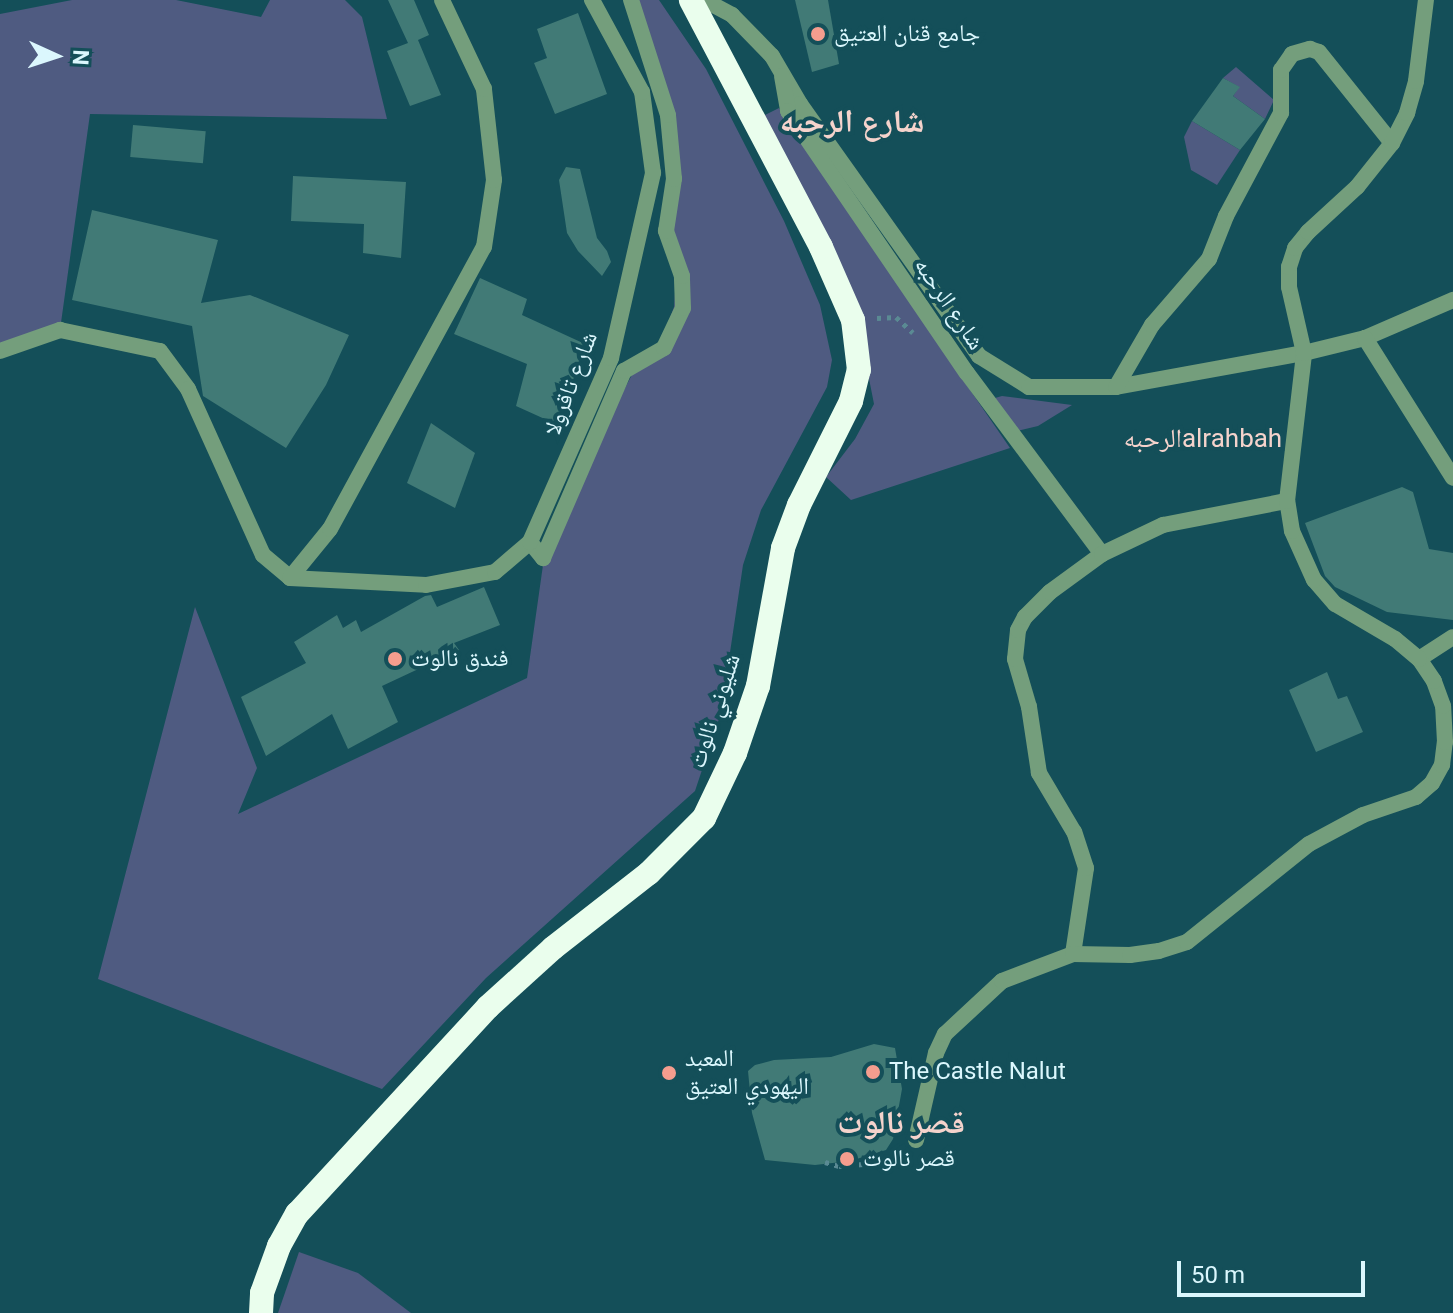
<!DOCTYPE html>
<meta charset="utf-8">
<style>
body{margin:0}
#map{position:relative;width:1453px;height:1313px;overflow:hidden;background:#144f59;font-family:Roboto,"Noto Naskh Arabic",sans-serif}
div>[style]{position:absolute}
.green>*{inset:0;background:#4f5b81}
.building>*{inset:0;background:#417a76;transform-origin:0 0}
.path>*{height:5px;margin-top:-2.5px;transform-origin:0;background:repeating-linear-gradient(90deg,#5a8a93 0 4px,transparent 0 10px)}
.street>*{height:16px;margin:-8px;padding:0 8px;transform-origin:8px;border-radius:8px;background:#749e7c}
.highway>*{height:24px;margin:-12px;padding:0 12px;transform-origin:12px;border-radius:12px;background:#eafeed}
.dots>*{width:22px;height:22px;translate:-50% -50%;box-sizing:border-box;border:4px solid #144f59;border-radius:50%}
span{translate:-50% -50%;white-space:nowrap;text-align:center;line-height:1.15;-webkit-text-stroke:8px #144f59;paint-order:stroke}
.poi-label{font-size:24px;color:#dbf7fd}
.left{translate:0 -50%;text-align:left}
.street-label{font-size:24px;color:#dbf7fd}
.neighbourhood-label{font-size:26px;color:#f5d3cc}
.district-label{font-size:32px;color:#f5d3cc;font-weight:700}
.north{position:absolute;left:16px;top:16px;width:80px;height:80px;-webkit-text-stroke:6px #144f59;paint-order:stroke;rotate:93deg;font-size:22px;font-weight:700;line-height:32px;text-align:center;color:#dbf7fd}
.north::after{content:'';display:block;margin:auto;width:28px;height:36px;background:#dbf7fd;clip-path:polygon(50% 0,100% 100%,50% 72%,0 100%)}
.scale{position:absolute;left:1177px;top:1261px;width:188px;height:36px;box-sizing:border-box;border:4px solid #dbf7fd;border-top:0;padding-left:10px;font-size:24px;line-height:28px;white-space:nowrap;color:#dbf7fd;-webkit-text-stroke:6px #144f59;paint-order:stroke}
</style>
<div id="map">
<div class="green">
<i style="clip-path:polygon(72px 0,176px 0,261px 17px,270px 0,345px 0,362px 17px,387px 119px,90px 114px,60px 330px,0 351px,0 14px)"></i>
<i style="clip-path:polygon(631px 0,659px 0,706px 69px,784px 221px,820px 305px,832px 360px,827px 387px,761px 510px,743px 565px,721px 713px,695px 791px,486px 978px,382px 1089px,98px 979px,195px 607px,257px 768px,238px 814px,527px 678px,543px 565px,606px 424px,635px 369px,662px 340px,674px 307px,676px 279px,662px 112px)"></i>
<i style="clip-path:polygon(1236px 67px,1274px 100px,1265px 119px,1233px 96px,1239px 87px,1223px 78px)"></i>
<i style="clip-path:polygon(779px 108px,948px 358px,1010px 448px,851px 500px,826px 477px,855px 439px,874px 404px,857px 318px,761px 117px)"></i>
<i style="clip-path:polygon(1192px 121px,1240px 150px,1217px 185px,1191px 170px,1184px 137px)"></i>
<i style="clip-path:polygon(1002px 396px,1072px 405px,1038px 426px,1017px 431px,995px 398px)"></i>
<i style="clip-path:polygon(299px 1252px,358px 1273px,411px 1313px,278px 1313px)"></i>
</div>
<div class="building">
<i style="clip-path:polygon(388px 0,414px 0,429px 35px,418px 40px,441px 95px,410px 106px,387px 51px,408px 43px)"></i>
<i style="clip-path:polygon(795px 0,828px 0,839px 64px,812px 72px)"></i>
<i style="clip-path:polygon(578px 13px,607px 94px,555px 114px,534px 63px,547px 58px,537px 29px)"></i>
<i style="clip-path:polygon(1223px 78px,1240px 87px,1233px 96px,1265px 119px,1240px 150px,1192px 121px)"></i>
<i style="left:133px;top:125px;width:73px;height:32px;rotate:5deg"></i>
<i style="clip-path:polygon(566px 167px,580px 169px,597px 238px,607px 251px,611px 262px,602px 276px,578px 251px,567px 233px,559px 180px)"></i>
<i style="clip-path:polygon(293px 176px,406px 182px,401px 258px,363px 253px,364px 224px,291px 221px)"></i>
<i style="clip-path:polygon(92px 210px,218px 240px,201px 303px,250px 295px,349px 335px,326px 385px,286px 448px,203px 396px,192px 326px,72px 300px)"></i>
<i style="clip-path:polygon(480px 278px,527px 299px,522px 315px,585px 344px,558px 425px,516px 406px,527px 364px,454px 334px)"></i>
<i style="clip-path:polygon(431px 423px,475px 453px,455px 508px,407px 483px)"></i>
<i style="clip-path:polygon(1402px 487px,1413px 492px,1429px 549px,1453px 553px,1453px 620px,1387px 612px,1335px 587px,1325px 576px,1305px 523px)"></i>
<i style="clip-path:polygon(484px 587px,500px 625px,454px 643px,459px 650px,382px 686px,398px 722px,348px 749px,332px 714px,266px 756px,241px 697px,306px 663px,294px 642px,337px 615px,343px 628px,356px 620px,361px 632px,425px 596px,431px 595px,437px 607px)"></i>
<i style="clip-path:polygon(1327px 672px,1338px 699px,1347px 696px,1363px 732px,1316px 752px,1289px 690px)"></i>
<i style="clip-path:polygon(874px 1044px,895px 1048px,902px 1089px,893px 1139px,886px 1150px,850px 1161px,815px 1165px,765px 1160px,752px 1113px,748px 1071px,755px 1065px,774px 1060px,831px 1057px)"></i>
</div>
<div class="path">
<i style="left:877px;top:318px;width:19px;rotate:-3deg"></i>
<i style="left:896px;top:317px;width:23px;rotate:43deg"></i>
<i style="left:825px;top:1162px;width:15px;rotate:16deg"></i>
<i style="left:839px;top:1166px;width:61px;rotate:-4.7deg"></i>
<i style="left:900px;top:1161px;width:9px;rotate:-96deg"></i>
</div>
<div class="street">
<i style="left:704px;top:0;width:32px;rotate:28deg"></i>
<i style="left:732px;top:15px;width:57px;rotate:45.7deg"></i>
<i style="left:772px;top:56px;width:56px;rotate:59.7deg"></i>
<i style="left:800px;top:104px;width:309px;rotate:54.6deg"></i>
<i style="left:979px;top:356px;width:59px;rotate:31.8deg"></i>
<i style="left:1029px;top:387px;width:87px"></i>
<i style="left:1116px;top:387px;width:191px;rotate:-10.3deg"></i>
<i style="left:1304px;top:353px;width:63px;rotate:-13.8deg"></i>
<i style="left:1365px;top:338px;width:96px;rotate:-23.4deg"></i>
<i style="left:782px;top:76px;width:36px;rotate:80deg"></i>
<i style="left:788px;top:111px;width:317px;rotate:55.7deg"></i>
<i style="left:967px;top:373px;width:226px;rotate:53.3deg"></i>
<i style="left:1365px;top:338px;width:165px;rotate:57.8deg"></i>
<i style="left:0;top:351px;width:64px;rotate:-19.3deg"></i>
<i style="left:60px;top:330px;width:102px;rotate:11.9deg"></i>
<i style="left:160px;top:351px;width:47px;rotate:53.6deg"></i>
<i style="left:188px;top:389px;width:182px;rotate:65.7deg"></i>
<i style="left:263px;top:555px;width:35px;rotate:40deg"></i>
<i style="left:1116px;top:387px;width:72px;rotate:-59.9deg"></i>
<i style="left:1152px;top:325px;width:87px;rotate:-49.2deg"></i>
<i style="left:1209px;top:259px;width:46px;rotate:-68.4deg"></i>
<i style="left:1226px;top:216px;width:117px;rotate:-61.9deg"></i>
<i style="left:1281px;top:113px;width:43px;rotate:-90deg"></i>
<i style="left:1281px;top:70px;width:19px;rotate:-55deg"></i>
<i style="left:1292px;top:54px;width:19px;rotate:-16deg"></i>
<i style="left:1310px;top:49px;width:9px;rotate:18deg"></i>
<i style="left:1319px;top:52px;width:117px;rotate:51.3deg"></i>
<i style="left:530px;top:542px;width:21px;rotate:51deg"></i>
<i style="left:543px;top:558px;width:204px;rotate:-66.6deg"></i>
<i style="left:624px;top:371px;width:46px;rotate:-29.9deg"></i>
<i style="left:664px;top:348px;width:44px;rotate:-64.6deg"></i>
<i style="left:683px;top:308px;width:32px;rotate:-92deg"></i>
<i style="left:682px;top:276px;width:48px;rotate:-109.6deg"></i>
<i style="left:666px;top:231px;width:53px;rotate:-81.3deg"></i>
<i style="left:674px;top:179px;width:64px;rotate:-95.4deg"></i>
<i style="left:668px;top:115px;width:121px;rotate:-107.8deg"></i>
<i style="left:290px;top:578px;width:136px;rotate:2.9deg"></i>
<i style="left:426px;top:585px;width:70px;rotate:-10.7deg"></i>
<i style="left:495px;top:572px;width:46px;rotate:-40.6deg"></i>
<i style="left:530px;top:542px;width:201px;rotate:-66.2deg"></i>
<i style="left:611px;top:358px;width:190px;rotate:-77.2deg"></i>
<i style="left:653px;top:173px;width:82px;rotate:-97.7deg"></i>
<i style="left:642px;top:92px;width:105px;rotate:-118.5deg"></i>
<i style="left:290px;top:578px;width:63px;rotate:-50.8deg"></i>
<i style="left:330px;top:529px;width:321px;rotate:-61.4deg"></i>
<i style="left:484px;top:247px;width:68px;rotate:-81.5deg"></i>
<i style="left:494px;top:180px;width:92px;rotate:-96.3deg"></i>
<i style="left:484px;top:89px;width:98px;rotate:-115.3deg"></i>
<i style="left:1419px;top:659px;width:40px;rotate:-32.9deg"></i>
<i style="left:1073px;top:954px;width:87px;rotate:-81.4deg"></i>
<i style="left:1086px;top:868px;width:38px;rotate:-108deg"></i>
<i style="left:1074px;top:832px;width:69px;rotate:-120.7deg"></i>
<i style="left:1039px;top:773px;width:67px;rotate:-98.6deg"></i>
<i style="left:1029px;top:707px;width:50px;rotate:-106.3deg"></i>
<i style="left:1015px;top:659px;width:29px;rotate:-84deg"></i>
<i style="left:1018px;top:630px;width:15px;rotate:-62deg"></i>
<i style="left:1025px;top:617px;width:35px;rotate:-45deg"></i>
<i style="left:1050px;top:592px;width:64px;rotate:-36.2deg"></i>
<i style="left:1102px;top:554px;width:68px;rotate:-25.4deg"></i>
<i style="left:1163px;top:525px;width:126px;rotate:-11deg"></i>
<i style="left:916px;top:1140px;width:89px;rotate:-77.1deg"></i>
<i style="left:936px;top:1053px;width:21px;rotate:-65deg"></i>
<i style="left:945px;top:1034px;width:78px;rotate:-42.9deg"></i>
<i style="left:1002px;top:981px;width:76px;rotate:-20.8deg"></i>
<i style="left:1073px;top:954px;width:57px;rotate:1deg"></i>
<i style="left:1130px;top:955px;width:29px;rotate:-8deg"></i>
<i style="left:1159px;top:951px;width:29px;rotate:-18deg"></i>
<i style="left:1187px;top:942px;width:156px;rotate:-38.8deg"></i>
<i style="left:1309px;top:844px;width:61px;rotate:-28.2deg"></i>
<i style="left:1363px;top:815px;width:56px;rotate:-18.8deg"></i>
<i style="left:1416px;top:797px;width:21px;rotate:-41deg"></i>
<i style="left:1432px;top:783px;width:21px;rotate:-61deg"></i>
<i style="left:1442px;top:765px;width:23px;rotate:-83deg"></i>
<i style="left:1445px;top:742px;width:36px;rotate:-93deg"></i>
<i style="left:1443px;top:706px;width:27px;rotate:-110deg"></i>
<i style="left:1434px;top:681px;width:27px;rotate:-124deg"></i>
<i style="left:1419px;top:659px;width:31px;rotate:-140deg"></i>
<i style="left:1395px;top:639px;width:69px;rotate:-149.7deg"></i>
<i style="left:1335px;top:604px;width:32px;rotate:-131deg"></i>
<i style="left:1314px;top:580px;width:54px;rotate:-114.2deg"></i>
<i style="left:1292px;top:531px;width:30px;rotate:-99deg"></i>
<i style="left:1287px;top:501px;width:149px;rotate:-83.4deg"></i>
<i style="left:1304px;top:353px;width:68px;rotate:-102.8deg"></i>
<i style="left:1289px;top:287px;width:20px;rotate:-90deg"></i>
<i style="left:1289px;top:267px;width:20px;rotate:-72deg"></i>
<i style="left:1295px;top:248px;width:21px;rotate:-51deg"></i>
<i style="left:1308px;top:232px;width:67px;rotate:-42.6deg"></i>
<i style="left:1357px;top:187px;width:56px;rotate:-51.5deg"></i>
<i style="left:1392px;top:143px;width:34px;rotate:-63deg"></i>
<i style="left:1407px;top:113px;width:33px;rotate:-74deg"></i>
<i style="left:1416px;top:81px;width:82px;rotate:-83deg"></i>
</div>
<div class="highway">
<i style="left:261px;top:1313px;width:20px;rotate:-87deg"></i>
<i style="left:262px;top:1293px;width:50px;rotate:-70.1deg"></i>
<i style="left:279px;top:1246px;width:37px;rotate:-61deg"></i>
<i style="left:297px;top:1214px;width:282px;rotate:-47.3deg"></i>
<i style="left:488px;top:1007px;width:88px;rotate:-42.2deg"></i>
<i style="left:553px;top:948px;width:122px;rotate:-38deg"></i>
<i style="left:649px;top:873px;width:78px;rotate:-45deg"></i>
<i style="left:704px;top:818px;width:72px;rotate:-64.5deg"></i>
<i style="left:735px;top:753px;width:71px;rotate:-71.1deg"></i>
<i style="left:758px;top:686px;width:140px;rotate:-79.7deg"></i>
<i style="left:783px;top:548px;width:46px;rotate:-69.6deg"></i>
<i style="left:799px;top:505px;width:116px;rotate:-63.4deg"></i>
<i style="left:851px;top:401px;width:32px;rotate:-76deg"></i>
<i style="left:859px;top:370px;width:50px;rotate:-96.8deg"></i>
<i style="left:853px;top:320px;width:80px;rotate:-113.7deg"></i>
<i style="left:821px;top:247px;width:279px;rotate:-117.8deg"></i>
</div>
<div class="dots">
<i style="left:818px;top:34px;background:#f59d8e"></i>
<i style="left:395px;top:659px;background:#f59d8e"></i>
<i style="left:873px;top:1072px;background:#f59d8e"></i>
<i style="left:669px;top:1073px;background:#f59d8e"></i>
<i style="left:847px;top:1159px;background:#f59d8e"></i>
</div>
<div class="poi-label">
<span class="left" style="left:834px;top:34px">جامع قنان العتيق</span>
<span class="left" style="left:411px;top:659px">فندق نالوت</span>
<span class="left" style="left:685px;top:1073px">المعبد<br>اليهودي العتيق</span>
<span class="left" style="left:889px;top:1072px">The Castle Nalut</span>
<span class="left" style="left:863px;top:1159px">قصر نالوت</span>
</div>
<div class="street-label">
<span style="left:949px;top:304px;rotate:56deg">شارع الرحبه</span>
<span style="left:571px;top:384px;rotate:-69deg">شارع تاقرولا</span>
<span style="left:715px;top:711px;rotate:-72deg">شليوني نالوت</span>
</div>
<div class="neighbourhood-label">
<span style="left:1203px;top:439px">الرحبهalrahbah</span>
</div>
<div class="district-label">
<span style="left:852px;top:121px">شارع الرحبه</span>
<span style="left:901px;top:1122px">قصر نالوت</span>
</div>
<div class="north">N</div>
<div class="scale">50 m</div>
</div>
